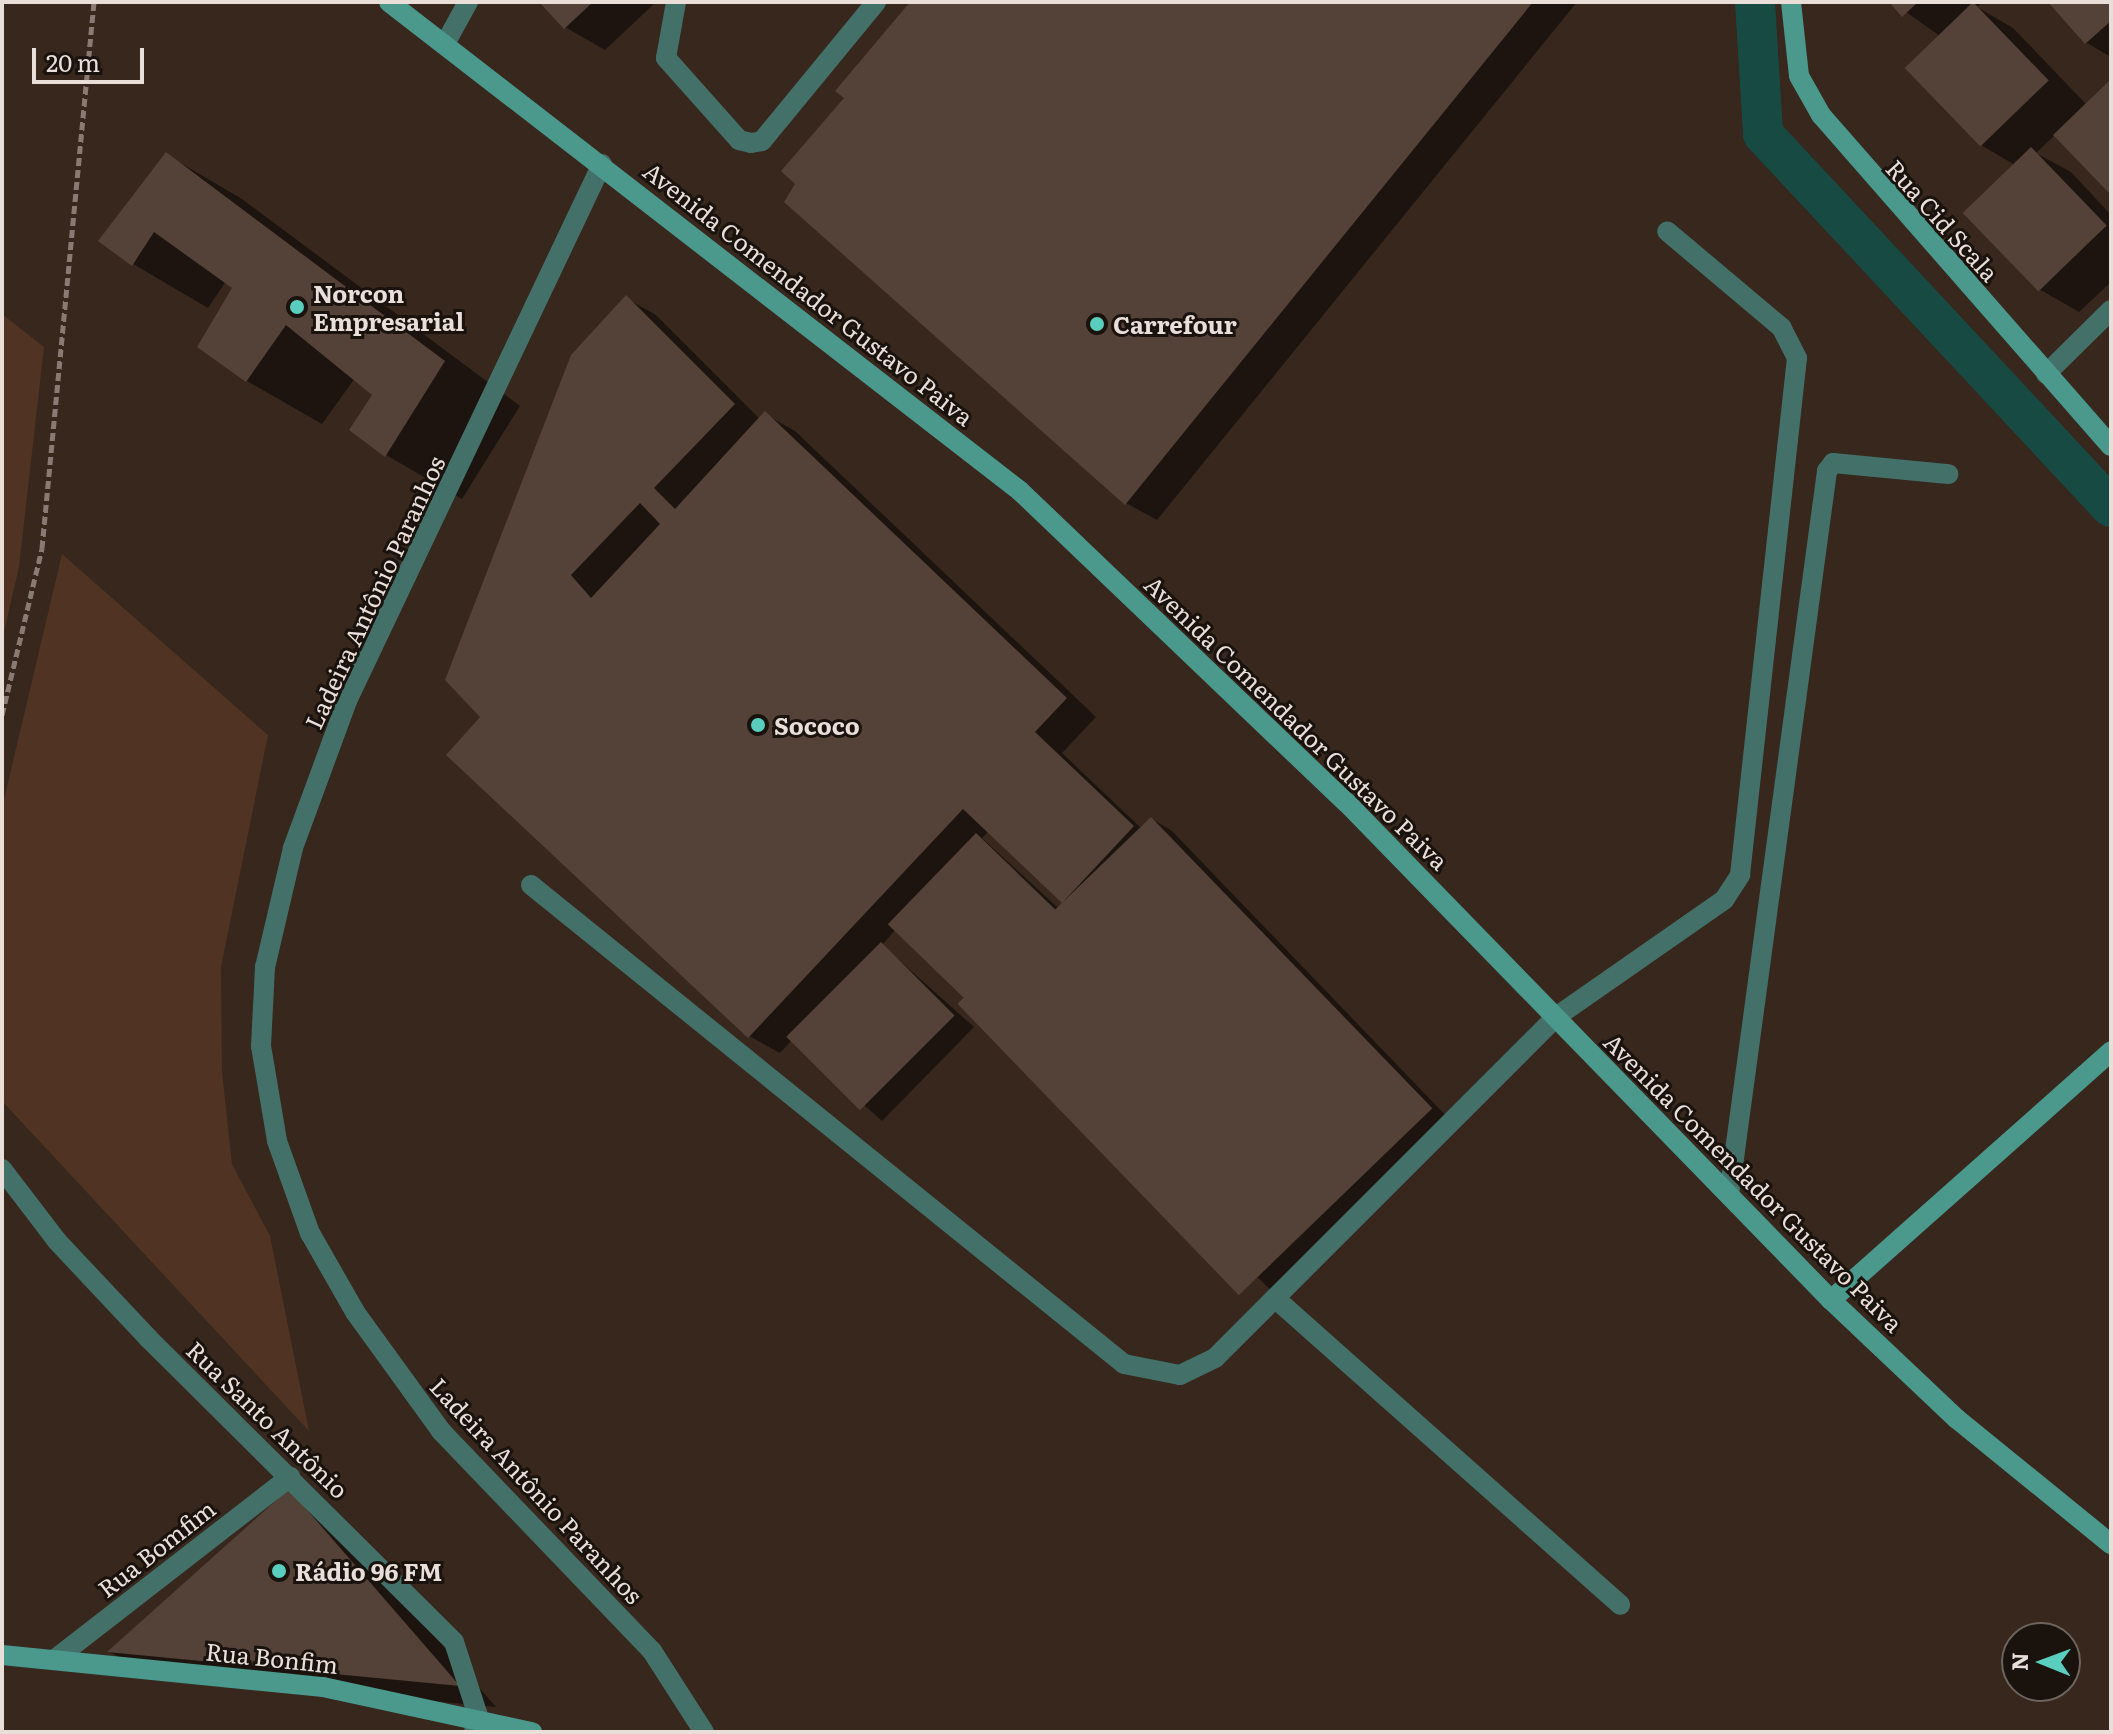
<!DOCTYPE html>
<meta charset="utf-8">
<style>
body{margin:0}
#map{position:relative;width:2113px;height:1734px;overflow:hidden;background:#37271d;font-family:Literata,serif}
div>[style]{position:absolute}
.green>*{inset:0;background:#503322}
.shadow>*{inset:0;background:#0007}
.canal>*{height:40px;margin:-20px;padding:0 20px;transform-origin:20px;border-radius:20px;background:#184a44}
.building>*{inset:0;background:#544238;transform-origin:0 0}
.path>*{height:5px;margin-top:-2.5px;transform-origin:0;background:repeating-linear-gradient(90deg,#897b73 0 8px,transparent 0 12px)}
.lane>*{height:20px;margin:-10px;padding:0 10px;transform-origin:10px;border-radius:10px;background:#43716a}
.street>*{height:20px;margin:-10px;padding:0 10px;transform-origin:10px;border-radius:10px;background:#43716a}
.secondary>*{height:20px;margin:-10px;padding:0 10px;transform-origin:10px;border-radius:10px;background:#4b988d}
.dots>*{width:22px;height:22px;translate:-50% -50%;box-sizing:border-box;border:4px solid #19120d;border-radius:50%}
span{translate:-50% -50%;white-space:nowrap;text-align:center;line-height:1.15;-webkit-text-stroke:6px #19120d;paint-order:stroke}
.street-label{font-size:24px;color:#eaded8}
.poi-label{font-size:24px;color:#eaded8;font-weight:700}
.left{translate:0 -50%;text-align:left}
.frame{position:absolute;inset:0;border:4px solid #eaded8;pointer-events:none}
.north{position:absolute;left:2001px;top:1622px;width:80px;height:80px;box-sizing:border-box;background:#19120d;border:2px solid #6d645e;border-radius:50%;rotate:271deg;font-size:22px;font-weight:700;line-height:32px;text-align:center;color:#eaded8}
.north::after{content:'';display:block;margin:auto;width:28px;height:36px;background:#59cebe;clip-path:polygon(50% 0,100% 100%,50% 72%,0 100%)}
.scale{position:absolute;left:32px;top:48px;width:112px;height:36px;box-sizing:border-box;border:4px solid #eaded8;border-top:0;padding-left:10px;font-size:24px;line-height:28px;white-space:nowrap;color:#eaded8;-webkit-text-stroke:6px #19120d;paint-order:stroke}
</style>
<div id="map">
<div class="green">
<i style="clip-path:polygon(2px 314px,44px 347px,19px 567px,2px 641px)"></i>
<i style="clip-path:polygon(62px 554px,268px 735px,221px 967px,222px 1072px,232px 1164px,270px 1236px,309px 1431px,2px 1101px,2px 808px)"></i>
</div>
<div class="shadow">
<i style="clip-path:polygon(542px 2px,656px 2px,605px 50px,565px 27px)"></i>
<i style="clip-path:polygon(913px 2px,1577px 2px,1157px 520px,1126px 503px,847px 98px)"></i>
<i style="clip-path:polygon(1892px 2px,1983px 2px,1977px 7px,2013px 28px,2087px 105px,2111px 82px,2111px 193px,2056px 134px,2036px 153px,2071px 172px,2111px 215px,2111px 282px,2079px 312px,2039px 289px,2015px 165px,1981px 145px,1940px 36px)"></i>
<i style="clip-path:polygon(2051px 2px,2111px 2px,2111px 57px,2087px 43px)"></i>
<i style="clip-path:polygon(167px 155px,242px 199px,520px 406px,462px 499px,386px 455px,375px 394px,355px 378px,322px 424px,247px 381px,235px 288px,226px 281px,208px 308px,133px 264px)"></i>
<i style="clip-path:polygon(evenodd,626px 298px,656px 315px,760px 419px,765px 414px,795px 431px,1096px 717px,1062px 753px,1143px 830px,1152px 819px,1172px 831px,1451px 1121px,1277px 1296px,896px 929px,882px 945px,974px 1027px,882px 1121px,792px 1040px,780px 1053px,749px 1036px,483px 717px,626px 298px,989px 831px,1074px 908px,1067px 916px,982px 838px,989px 831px)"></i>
<i style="clip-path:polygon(289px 1492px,329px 1515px,496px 1707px,149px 1674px,110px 1652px)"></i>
</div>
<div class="canal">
<i style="left:1755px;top:2px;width:132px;rotate:86.5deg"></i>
<i style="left:1763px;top:134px;width:510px;rotate:46.99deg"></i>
</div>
<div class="building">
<i style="clip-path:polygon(539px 2px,593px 2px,564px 29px)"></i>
<i style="clip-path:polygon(910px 2px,1533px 2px,1125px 505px,784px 202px,795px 184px,781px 171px,844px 98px,835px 91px)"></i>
<i style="clip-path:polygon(1889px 2px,1918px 2px,1902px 17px)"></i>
<i style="left:1973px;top:2px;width:109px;height:95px;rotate:46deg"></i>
<i style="clip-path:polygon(2048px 2px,2111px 2px,2111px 21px,2085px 44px)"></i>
<i style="clip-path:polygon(2111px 79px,2111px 195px,2053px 135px)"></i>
<i style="left:2031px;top:147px;width:109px;height:95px;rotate:46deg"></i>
<i style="clip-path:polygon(166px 152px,445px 361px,385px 457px,349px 430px,372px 395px,286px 325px,246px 382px,197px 347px,232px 288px,154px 232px,132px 266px,98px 241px)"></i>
<i style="clip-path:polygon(evenodd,626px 295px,735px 404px,654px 488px,675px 509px,765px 411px,1067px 698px,1035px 732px,1134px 826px,1062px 903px,963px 809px,748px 1038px,446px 755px,480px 717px,445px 680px,571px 355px,626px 295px,640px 503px,660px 524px,591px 598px,571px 575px,640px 503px)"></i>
<i style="left:1151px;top:817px;width:405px;height:269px;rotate:46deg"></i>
<i style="left:976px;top:833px;width:117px;height:127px;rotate:44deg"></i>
<i style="left:881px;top:942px;width:104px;height:134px;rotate:45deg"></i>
<i style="clip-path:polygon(289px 1489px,460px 1686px,107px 1652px)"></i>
</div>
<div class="path">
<i style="left:2px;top:715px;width:172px;rotate:-76.5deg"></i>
<i style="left:42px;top:548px;width:548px;rotate:-84.56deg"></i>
</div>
<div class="lane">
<i style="left:676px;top:2px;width:57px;rotate:100.1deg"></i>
<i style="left:666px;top:58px;width:110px;rotate:48.3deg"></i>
<i style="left:739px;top:140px;width:12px;rotate:14deg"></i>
<i style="left:751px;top:143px;width:11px;rotate:-10deg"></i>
<i style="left:762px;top:141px;width:180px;rotate:-50.6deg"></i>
<i style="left:446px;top:42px;width:46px;rotate:-61.2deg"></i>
<i style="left:531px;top:885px;width:762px;rotate:38.93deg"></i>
<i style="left:1124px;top:1364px;width:57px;rotate:11.1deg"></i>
<i style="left:1180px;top:1375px;width:39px;rotate:-26deg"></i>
<i style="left:1215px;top:1358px;width:482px;rotate:-45deg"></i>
<i style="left:1556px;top:1017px;width:205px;rotate:-34.9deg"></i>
<i style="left:1724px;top:900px;width:30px;rotate:-57deg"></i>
<i style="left:1740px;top:875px;width:520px;rotate:-83.71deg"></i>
<i style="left:1797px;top:358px;width:34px;rotate:-117deg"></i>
<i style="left:1782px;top:328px;width:150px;rotate:-139.9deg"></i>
<i style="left:1729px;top:1195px;width:731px;rotate:-82.29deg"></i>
<i style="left:1827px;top:471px;width:10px;rotate:-53deg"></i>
<i style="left:1833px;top:463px;width:116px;rotate:5.5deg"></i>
<i style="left:1277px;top:1300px;width:459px;rotate:41.6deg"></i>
</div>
<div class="street">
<i style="left:602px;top:164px;width:594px;rotate:115.4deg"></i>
<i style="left:347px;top:701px;width:157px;rotate:110.2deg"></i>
<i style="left:293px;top:848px;width:122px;rotate:103.2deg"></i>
<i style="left:265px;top:967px;width:79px;rotate:92.9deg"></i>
<i style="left:261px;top:1046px;width:96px;rotate:80.4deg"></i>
<i style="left:277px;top:1141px;width:98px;rotate:70.3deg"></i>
<i style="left:310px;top:1233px;width:91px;rotate:60.3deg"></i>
<i style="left:355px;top:1312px;width:147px;rotate:54.1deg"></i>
<i style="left:441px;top:1431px;width:305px;rotate:46.2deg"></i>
<i style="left:652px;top:1651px;width:96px;rotate:57.3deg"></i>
<i style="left:2046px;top:374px;width:91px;rotate:-44.6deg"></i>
<i style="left:2px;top:1169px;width:91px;rotate:52.6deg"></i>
<i style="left:57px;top:1241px;width:133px;rotate:46.8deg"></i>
<i style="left:148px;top:1338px;width:431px;rotate:44.8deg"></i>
<i style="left:454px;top:1642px;width:78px;rotate:72deg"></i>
<i style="left:478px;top:1716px;width:16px;rotate:104deg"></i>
<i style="left:54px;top:1660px;width:299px;rotate:-37.8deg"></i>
</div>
<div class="secondary">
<i style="left:389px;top:2px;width:798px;rotate:37.77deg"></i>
<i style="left:1020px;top:491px;width:451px;rotate:43.7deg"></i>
<i style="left:1346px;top:802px;width:695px;rotate:45.76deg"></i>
<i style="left:1831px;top:1300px;width:173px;rotate:43.4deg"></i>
<i style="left:1957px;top:1419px;width:198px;rotate:39.1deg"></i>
<i style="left:1791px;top:2px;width:74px;rotate:83.8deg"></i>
<i style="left:1799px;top:76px;width:45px;rotate:60.6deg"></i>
<i style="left:1821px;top:115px;width:440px;rotate:48.8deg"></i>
<i style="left:1831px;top:1300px;width:375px;rotate:-41.6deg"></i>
<i style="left:2px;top:1655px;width:323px;rotate:5.7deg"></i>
<i style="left:323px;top:1687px;width:214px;rotate:12.2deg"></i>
</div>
<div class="dots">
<i style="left:297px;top:307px;background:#59cebe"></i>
<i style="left:1097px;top:324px;background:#59cebe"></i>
<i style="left:758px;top:725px;background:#59cebe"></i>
<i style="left:279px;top:1571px;background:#59cebe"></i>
</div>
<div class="street-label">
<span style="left:1943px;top:220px;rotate:48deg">Rua Cid Scala</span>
<span style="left:809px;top:293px;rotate:38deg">Avenida Comendador Gustavo Paiva</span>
<span style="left:374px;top:592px;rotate:-65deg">Ladeira Antônio Paranhos</span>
<span style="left:1297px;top:722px;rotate:44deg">Avenida Comendador Gustavo Paiva</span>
<span style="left:1754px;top:1182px;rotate:45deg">Avenida Comendador Gustavo Paiva</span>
<span style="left:268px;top:1419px;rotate:44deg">Rua Santo Antônio</span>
<span style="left:537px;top:1490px;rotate:47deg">Ladeira Antônio Paranhos</span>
<span style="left:156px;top:1548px;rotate:-38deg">Rua Bomfim</span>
<span style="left:272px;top:1657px;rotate:6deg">Rua Bonfim</span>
</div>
<div class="poi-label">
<span class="left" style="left:313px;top:307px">Norcon<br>Empresarial</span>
<span class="left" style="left:1113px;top:324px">Carrefour</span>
<span class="left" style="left:774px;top:725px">Sococo</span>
<span class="left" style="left:295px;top:1571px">Rádio 96 FM</span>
</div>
<div class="frame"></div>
<div class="north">N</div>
<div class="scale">20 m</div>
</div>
